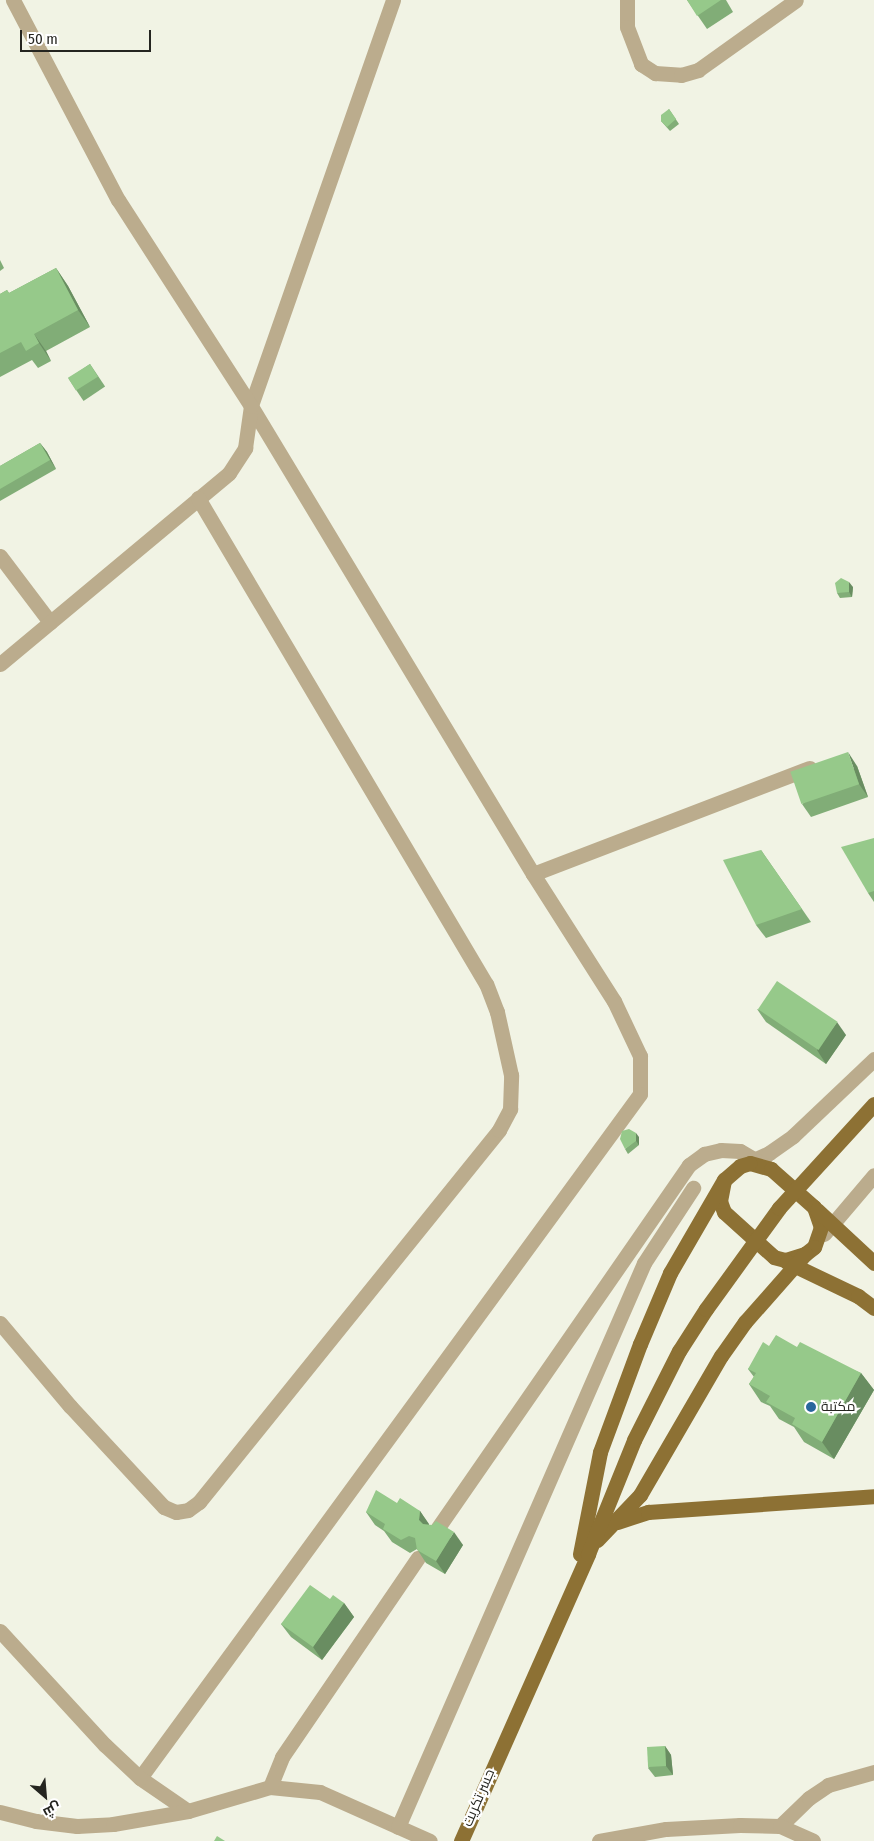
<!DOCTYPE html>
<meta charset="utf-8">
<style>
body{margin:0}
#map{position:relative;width:874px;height:1841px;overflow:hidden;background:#f1f3e4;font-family:"Fira Sans Condensed",Cairo,sans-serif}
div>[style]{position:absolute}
.minor>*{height:15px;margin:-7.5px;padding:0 7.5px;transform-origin:7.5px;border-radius:7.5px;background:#bbac8d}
.major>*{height:15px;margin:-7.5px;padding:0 7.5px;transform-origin:7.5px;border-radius:7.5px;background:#8d7134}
.wall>*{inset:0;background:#81ad77;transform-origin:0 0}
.shaded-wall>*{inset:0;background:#698d61}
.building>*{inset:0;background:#96c98a;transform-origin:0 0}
.dots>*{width:14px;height:14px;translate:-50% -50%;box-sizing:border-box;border:2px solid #fff;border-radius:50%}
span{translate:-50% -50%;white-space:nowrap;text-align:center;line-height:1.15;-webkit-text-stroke:4.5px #fff;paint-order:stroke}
.poi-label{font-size:14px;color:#252520}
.left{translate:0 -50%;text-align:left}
.street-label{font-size:14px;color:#252520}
.north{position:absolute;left:20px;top:1771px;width:50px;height:50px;-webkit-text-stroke:4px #fff;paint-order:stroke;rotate:153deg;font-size:14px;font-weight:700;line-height:20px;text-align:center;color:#252520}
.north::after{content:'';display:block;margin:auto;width:18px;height:22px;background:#252520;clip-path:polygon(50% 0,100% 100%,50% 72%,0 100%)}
.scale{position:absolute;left:20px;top:30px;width:131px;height:22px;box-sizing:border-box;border:2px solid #252520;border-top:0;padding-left:6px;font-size:15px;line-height:18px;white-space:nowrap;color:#252520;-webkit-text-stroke:4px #fff;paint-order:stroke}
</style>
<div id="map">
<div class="minor">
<i style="left:393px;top:0;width:430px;rotate:109.3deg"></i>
<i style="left:251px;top:406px;width:546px;rotate:58.93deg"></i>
<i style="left:533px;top:874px;width:151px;rotate:57.5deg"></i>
<i style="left:614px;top:1001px;width:61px;rotate:64.7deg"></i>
<i style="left:640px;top:1056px;width:38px;rotate:90deg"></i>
<i style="left:640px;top:1094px;width:847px;rotate:126.17deg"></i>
<i style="left:140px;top:1778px;width:58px;rotate:34.5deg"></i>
<i style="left:188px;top:1811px;width:85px;rotate:-16.3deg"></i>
<i style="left:270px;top:1787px;width:50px;rotate:5.7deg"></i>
<i style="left:320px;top:1792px;width:120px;rotate:24deg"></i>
<i style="left:627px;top:0;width:27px;rotate:90deg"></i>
<i style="left:627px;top:27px;width:40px;rotate:69deg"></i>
<i style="left:641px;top:64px;width:17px;rotate:33deg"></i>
<i style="left:655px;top:73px;width:26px;rotate:4deg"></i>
<i style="left:681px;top:75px;width:18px;rotate:-16deg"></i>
<i style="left:698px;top:70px;width:120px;rotate:-35.5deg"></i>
<i style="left:0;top:556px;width:83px;rotate:52.9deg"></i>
<i style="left:0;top:664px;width:298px;rotate:-39.8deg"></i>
<i style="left:229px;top:473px;width:30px;rotate:-57deg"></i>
<i style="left:245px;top:448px;width:42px;rotate:-81.9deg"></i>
<i style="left:251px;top:406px;width:245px;rotate:-122.8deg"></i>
<i style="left:118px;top:200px;width:226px;rotate:-117.7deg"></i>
<i style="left:533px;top:874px;width:296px;rotate:-21deg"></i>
<i style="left:749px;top:1162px;width:22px;rotate:-24deg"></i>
<i style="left:769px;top:1153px;width:29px;rotate:-35deg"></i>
<i style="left:793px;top:1136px;width:112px;rotate:-43.5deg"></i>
<i style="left:824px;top:1234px;width:77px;rotate:-49.7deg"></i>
<i style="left:0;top:1323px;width:109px;rotate:49.9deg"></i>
<i style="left:70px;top:1406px;width:138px;rotate:47.1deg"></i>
<i style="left:164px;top:1507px;width:13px;rotate:23deg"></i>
<i style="left:176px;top:1512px;width:12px;rotate:-9deg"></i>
<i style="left:188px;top:1510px;width:14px;rotate:-36deg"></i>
<i style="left:199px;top:1502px;width:478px;rotate:-51.1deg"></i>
<i style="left:499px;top:1130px;width:24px;rotate:-62deg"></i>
<i style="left:510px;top:1109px;width:34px;rotate:-88deg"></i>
<i style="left:511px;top:1075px;width:65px;rotate:-102.5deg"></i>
<i style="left:497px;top:1012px;width:30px;rotate:-111deg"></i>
<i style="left:486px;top:984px;width:565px;rotate:-120.65deg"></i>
<i style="left:437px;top:1529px;width:443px;rotate:-55.3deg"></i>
<i style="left:689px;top:1165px;width:19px;rotate:-36deg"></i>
<i style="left:704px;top:1154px;width:17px;rotate:-13deg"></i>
<i style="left:721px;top:1150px;width:19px;rotate:3deg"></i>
<i style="left:740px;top:1151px;width:30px;rotate:30deg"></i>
<i style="left:0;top:1631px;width:155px;rotate:47.4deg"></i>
<i style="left:105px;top:1745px;width:48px;rotate:43.3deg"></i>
<i style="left:270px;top:1787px;width:32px;rotate:-68deg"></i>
<i style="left:282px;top:1757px;width:241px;rotate:-55.7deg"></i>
<i style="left:0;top:1812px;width:37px;rotate:14deg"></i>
<i style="left:36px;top:1821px;width:41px;rotate:7deg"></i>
<i style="left:77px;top:1826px;width:36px;rotate:-3deg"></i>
<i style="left:113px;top:1824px;width:76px;rotate:-9.8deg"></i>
<i style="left:780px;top:1826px;width:40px;rotate:-44deg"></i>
<i style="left:809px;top:1798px;width:23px;rotate:-34deg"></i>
<i style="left:828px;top:1785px;width:48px;rotate:-15.8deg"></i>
<i style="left:398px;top:1827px;width:615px;rotate:-66.43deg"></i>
<i style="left:644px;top:1263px;width:90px;rotate:-56.8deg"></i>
<i style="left:599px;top:1841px;width:68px;rotate:-10.2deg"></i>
<i style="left:666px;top:1829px;width:74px;rotate:-3.1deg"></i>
<i style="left:740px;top:1825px;width:40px;rotate:1.4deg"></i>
<i style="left:780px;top:1826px;width:36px;rotate:24deg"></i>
</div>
<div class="major">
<i style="left:750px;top:1163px;width:22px;rotate:16deg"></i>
<i style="left:771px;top:1169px;width:57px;rotate:41.5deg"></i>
<i style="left:814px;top:1207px;width:21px;rotate:71deg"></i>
<i style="left:821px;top:1227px;width:21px;rotate:109deg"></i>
<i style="left:814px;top:1247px;width:11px;rotate:142deg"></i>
<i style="left:805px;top:1254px;width:21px;rotate:163deg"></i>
<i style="left:785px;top:1260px;width:11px;rotate:-165deg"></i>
<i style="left:774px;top:1257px;width:67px;rotate:-138deg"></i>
<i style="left:724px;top:1212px;width:12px;rotate:-110deg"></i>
<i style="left:720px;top:1201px;width:21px;rotate:-79deg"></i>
<i style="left:724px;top:1180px;width:21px;rotate:-41deg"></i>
<i style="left:740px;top:1166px;width:10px;rotate:-17deg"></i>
<i style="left:817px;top:1210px;width:78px;rotate:42.9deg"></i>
<i style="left:787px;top:1262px;width:79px;rotate:25.6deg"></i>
<i style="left:858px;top:1296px;width:20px;rotate:37deg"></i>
<i style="left:617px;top:1522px;width:33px;rotate:-18deg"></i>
<i style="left:648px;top:1512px;width:227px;rotate:-4deg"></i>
<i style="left:597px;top:1540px;width:62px;rotate:-46.3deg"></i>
<i style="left:640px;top:1495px;width:161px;rotate:-59.8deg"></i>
<i style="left:721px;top:1356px;width:42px;rotate:-54.8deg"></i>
<i style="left:745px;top:1322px;width:91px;rotate:-48.6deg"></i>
<i style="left:580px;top:1554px;width:104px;rotate:-78.9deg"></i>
<i style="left:600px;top:1452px;width:115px;rotate:-69.7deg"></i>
<i style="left:640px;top:1344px;width:77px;rotate:-67.1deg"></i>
<i style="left:670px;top:1273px;width:108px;rotate:-59.9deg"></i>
<i style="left:461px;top:1841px;width:314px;rotate:-66.1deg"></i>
<i style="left:588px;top:1554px;width:123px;rotate:-68deg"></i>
<i style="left:634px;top:1440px;width:100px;rotate:-63.2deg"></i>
<i style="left:679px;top:1351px;width:50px;rotate:-57.3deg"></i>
<i style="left:706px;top:1309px;width:125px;rotate:-54.1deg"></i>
<i style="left:779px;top:1208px;width:141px;rotate:-47.6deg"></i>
</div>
<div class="wall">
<i style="clip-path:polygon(687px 0,726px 0,733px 12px,707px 29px)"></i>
<i style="clip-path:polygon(669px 109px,679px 124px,670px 131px,661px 121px)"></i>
<i style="clip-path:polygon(0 260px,4px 268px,0 271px)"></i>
<i style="clip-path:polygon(56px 268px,68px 286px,90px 327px,46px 351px,51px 361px,38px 368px,32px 360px,0 377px,0 294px,7px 290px,9px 293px)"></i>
<i style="left:90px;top:364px;width:27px;height:26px;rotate:56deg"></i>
<i style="clip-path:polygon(40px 443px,47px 452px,56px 469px,0 501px,0 466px)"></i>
<i style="clip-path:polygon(853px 587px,852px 597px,840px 598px,837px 593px)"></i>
<i style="clip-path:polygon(857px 766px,868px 797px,811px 817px,802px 804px)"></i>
<i style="clip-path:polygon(874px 838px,874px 902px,868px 893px)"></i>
<i style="clip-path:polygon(761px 850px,811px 922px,766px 938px,756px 925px)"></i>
<i style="clip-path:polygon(757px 1009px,846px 1035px,826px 1064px,766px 1022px)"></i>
<i style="clip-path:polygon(639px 1137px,639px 1145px,628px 1154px,625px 1149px)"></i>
<i style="clip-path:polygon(769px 1346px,797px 1347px,861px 1373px,874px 1390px,834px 1459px,804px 1442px,794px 1427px,779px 1419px,770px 1406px,761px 1402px,749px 1384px,754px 1377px,748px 1369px)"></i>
<i style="clip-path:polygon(397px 1503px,420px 1511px,429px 1525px,463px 1545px,445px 1574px,426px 1563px,417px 1549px,410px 1553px,392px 1542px,384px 1531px,375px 1525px,366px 1512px)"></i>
<i style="clip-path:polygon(330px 1599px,344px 1603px,354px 1617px,322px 1660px,291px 1637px,281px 1624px)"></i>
<i style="clip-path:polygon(665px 1746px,671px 1755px,673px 1775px,655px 1777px,648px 1768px)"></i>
</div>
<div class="shaded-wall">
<i style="clip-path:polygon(56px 268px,68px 286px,90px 327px,78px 310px)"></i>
<i style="clip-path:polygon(34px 334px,46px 351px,51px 361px,39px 343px)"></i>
<i style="clip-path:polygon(40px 443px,47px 452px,56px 469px,50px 460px)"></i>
<i style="clip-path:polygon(849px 582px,853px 587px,852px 597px,849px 592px)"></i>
<i style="clip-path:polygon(848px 752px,857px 766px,868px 797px,859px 784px)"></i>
<i style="clip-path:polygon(837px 1022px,846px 1035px,826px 1064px,817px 1050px)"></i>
<i style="clip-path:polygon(636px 1133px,639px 1137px,639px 1145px,636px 1141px)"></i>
<i style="clip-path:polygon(861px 1373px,874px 1390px,834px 1459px,822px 1442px)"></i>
<i style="clip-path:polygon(420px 1511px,429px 1524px,428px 1533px,419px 1520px)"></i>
<i style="clip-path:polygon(454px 1532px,463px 1545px,445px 1574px,436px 1561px)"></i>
<i style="clip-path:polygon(344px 1603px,354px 1617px,322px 1660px,313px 1647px)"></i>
<i style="clip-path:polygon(665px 1746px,671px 1755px,673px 1775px,666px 1766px)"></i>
</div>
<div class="building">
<i style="clip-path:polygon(687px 0,721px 0,697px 16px)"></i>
<i style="clip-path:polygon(669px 109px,676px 119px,667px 127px,661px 121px,661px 115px)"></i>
<i style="clip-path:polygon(56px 268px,78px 310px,34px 334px,39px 343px,26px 351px,21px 342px,0 353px,0 294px,7px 290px,9px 293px)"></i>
<i style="left:90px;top:364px;width:15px;height:26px;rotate:58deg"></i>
<i style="clip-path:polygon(40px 443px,50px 460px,0 489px,0 466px)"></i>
<i style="clip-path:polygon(841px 578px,849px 582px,849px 592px,837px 593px,835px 583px)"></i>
<i style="left:848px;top:752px;width:34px;height:61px;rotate:71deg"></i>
<i style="clip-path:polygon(874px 838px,874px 891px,868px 893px,841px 847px)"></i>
<i style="clip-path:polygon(761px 850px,802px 909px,756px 925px,723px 860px)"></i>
<i style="left:777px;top:981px;width:73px;height:34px;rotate:34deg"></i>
<i style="clip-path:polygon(629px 1129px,636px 1133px,636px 1141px,625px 1149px,620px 1139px,622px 1131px)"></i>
<i style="clip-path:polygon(776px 1335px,797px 1347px,800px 1342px,861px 1373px,822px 1442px,792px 1424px,795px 1418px,766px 1402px,770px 1396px,749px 1384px,756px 1373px,748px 1369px,763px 1342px,769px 1346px)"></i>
<i style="clip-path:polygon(376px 1490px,397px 1503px,400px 1498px,420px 1511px,419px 1520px,423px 1524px,432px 1525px,436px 1521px,454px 1532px,436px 1561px,417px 1550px,415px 1538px,409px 1536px,401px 1540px,383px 1529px,385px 1524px,366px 1512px)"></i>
<i style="clip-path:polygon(310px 1585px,330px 1599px,333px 1595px,344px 1603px,313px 1647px,281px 1624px)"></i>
<i style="left:665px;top:1746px;width:20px;height:18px;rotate:87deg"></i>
<i style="clip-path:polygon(217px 1836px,225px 1841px,214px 1841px)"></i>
</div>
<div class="dots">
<i style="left:811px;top:1407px;background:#29679d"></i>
</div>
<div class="poi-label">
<span class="left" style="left:821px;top:1407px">مكتبة</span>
</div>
<div class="street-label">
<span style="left:479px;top:1798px;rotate:-67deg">جسر تكريت</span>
</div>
<div class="north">ش</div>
<div class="scale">50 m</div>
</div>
